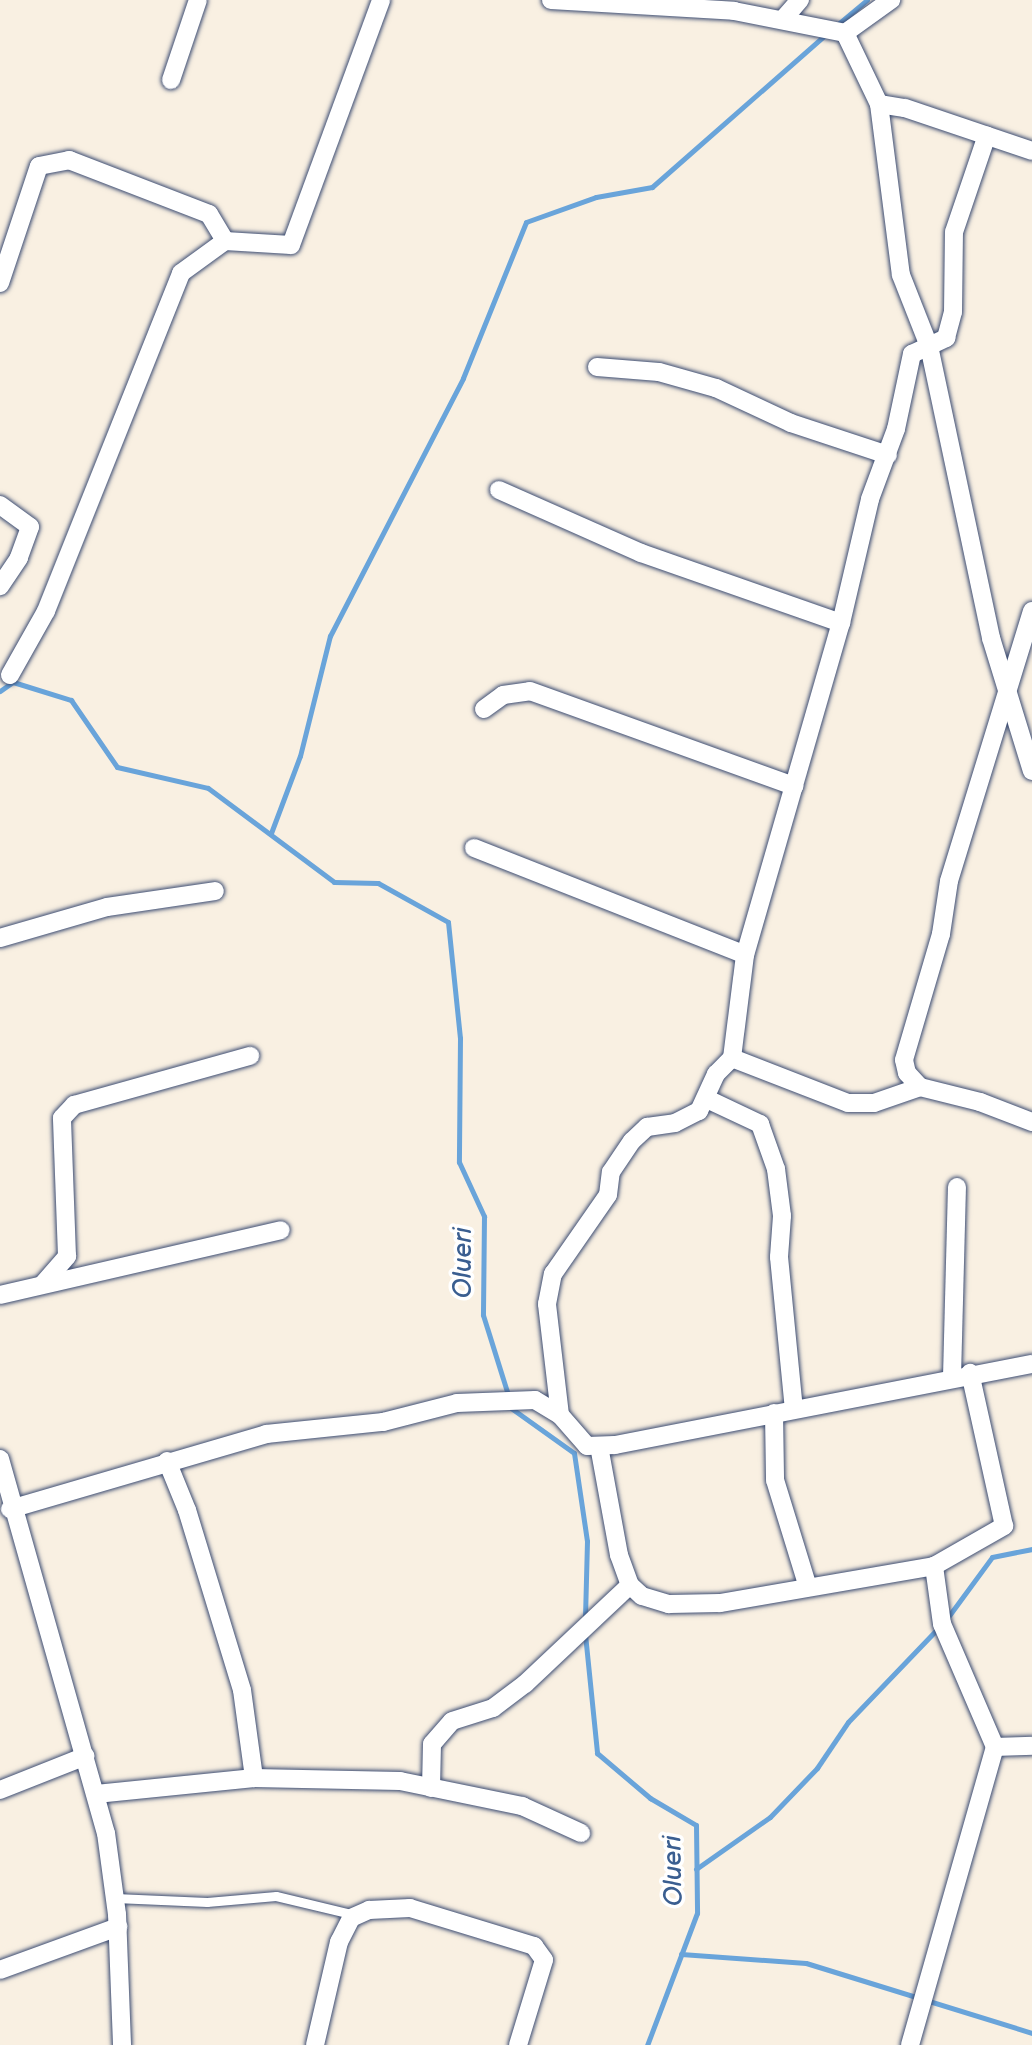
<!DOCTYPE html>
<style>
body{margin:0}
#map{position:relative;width:1032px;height:2045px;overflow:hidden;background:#f9f0e2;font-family:"Balsamiq Sans",sans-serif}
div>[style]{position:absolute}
.stream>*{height:5px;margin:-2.5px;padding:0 2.5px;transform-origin:2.5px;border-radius:2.5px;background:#69a4da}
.roads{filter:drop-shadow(0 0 2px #3c4c72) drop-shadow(0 0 2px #3c4c72)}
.lane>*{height:9px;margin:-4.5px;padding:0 4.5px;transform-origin:4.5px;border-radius:4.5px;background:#fff}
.street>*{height:18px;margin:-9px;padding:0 9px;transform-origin:9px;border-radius:9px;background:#fff}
span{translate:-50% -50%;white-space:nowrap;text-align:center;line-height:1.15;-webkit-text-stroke:7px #fff;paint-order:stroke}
.water-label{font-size:26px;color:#3a5e90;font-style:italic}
</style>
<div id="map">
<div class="stream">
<i style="left:837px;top:25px;width:39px;rotate:-40deg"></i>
<i style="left:0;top:691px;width:16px;rotate:-35deg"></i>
<i style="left:13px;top:682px;width:61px;rotate:17.2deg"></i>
<i style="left:71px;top:700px;width:81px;rotate:55.5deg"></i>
<i style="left:117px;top:767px;width:93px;rotate:13deg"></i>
<i style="left:208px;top:788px;width:157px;rotate:36.7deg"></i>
<i style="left:334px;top:882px;width:44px;rotate:1.3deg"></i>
<i style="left:378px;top:883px;width:80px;rotate:29.1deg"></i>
<i style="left:448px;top:922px;width:117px;rotate:84.1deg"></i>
<i style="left:460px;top:1038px;width:124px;rotate:90.5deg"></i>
<i style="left:459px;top:1162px;width:60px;rotate:65.2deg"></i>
<i style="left:484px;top:1216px;width:99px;rotate:90.6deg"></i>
<i style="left:483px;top:1315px;width:87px;rotate:72.6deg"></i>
<i style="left:271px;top:833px;width:82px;rotate:-69.4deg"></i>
<i style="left:300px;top:756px;width:124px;rotate:-76deg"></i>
<i style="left:330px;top:636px;width:290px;rotate:-62.7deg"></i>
<i style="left:463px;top:378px;width:168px;rotate:-68deg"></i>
<i style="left:526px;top:222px;width:74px;rotate:-19.7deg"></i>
<i style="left:596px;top:197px;width:57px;rotate:-10.1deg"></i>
<i style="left:652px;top:187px;width:232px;rotate:-41.3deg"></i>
<i style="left:511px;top:1408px;width:77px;rotate:35.5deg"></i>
<i style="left:574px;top:1453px;width:89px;rotate:81.6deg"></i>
<i style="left:587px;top:1541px;width:79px;rotate:91.5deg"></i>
<i style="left:948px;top:1617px;width:74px;rotate:-53.7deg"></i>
<i style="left:992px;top:1557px;width:41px;rotate:-11.3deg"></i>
<i style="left:585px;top:1634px;width:120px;rotate:84.2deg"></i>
<i style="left:597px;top:1753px;width:70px;rotate:40.3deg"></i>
<i style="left:650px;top:1798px;width:53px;rotate:30.4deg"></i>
<i style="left:696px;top:1825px;width:88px;rotate:89.3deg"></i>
<i style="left:697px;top:1913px;width:141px;rotate:110.7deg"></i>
<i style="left:696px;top:1869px;width:90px;rotate:-35.1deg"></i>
<i style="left:770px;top:1817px;width:68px;rotate:-46.2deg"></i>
<i style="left:817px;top:1768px;width:55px;rotate:-56deg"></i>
<i style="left:848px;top:1722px;width:132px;rotate:-46.2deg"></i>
<i style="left:681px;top:1954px;width:125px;rotate:4.1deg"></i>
<i style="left:806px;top:1963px;width:237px;rotate:17.2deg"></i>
</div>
<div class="roads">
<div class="lane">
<i style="left:115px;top:1898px;width:92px;rotate:2.5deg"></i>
<i style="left:207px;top:1902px;width:69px;rotate:-5deg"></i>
<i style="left:276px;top:1896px;width:81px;rotate:13.5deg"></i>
</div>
<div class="street">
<i style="left:551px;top:0;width:183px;rotate:3.4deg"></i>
<i style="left:734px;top:11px;width:113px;rotate:11.2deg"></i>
<i style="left:845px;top:33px;width:79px;rotate:64.4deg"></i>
<i style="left:879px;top:104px;width:172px;rotate:82.7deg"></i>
<i style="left:901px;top:275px;width:76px;rotate:68.5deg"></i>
<i style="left:929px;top:346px;width:299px;rotate:78deg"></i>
<i style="left:991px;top:638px;width:139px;rotate:72.9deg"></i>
<i style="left:785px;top:17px;width:23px;rotate:-49deg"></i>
<i style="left:845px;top:33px;width:57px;rotate:-35.7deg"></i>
<i style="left:171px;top:80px;width:84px;rotate:-71.4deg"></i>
<i style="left:879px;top:104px;width:26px;rotate:9deg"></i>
<i style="left:905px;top:108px;width:134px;rotate:18.7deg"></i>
<i style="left:0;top:283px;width:123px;rotate:-71.6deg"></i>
<i style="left:39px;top:166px;width:31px;rotate:-11deg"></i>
<i style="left:69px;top:160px;width:150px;rotate:21.1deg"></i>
<i style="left:209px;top:214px;width:31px;rotate:59deg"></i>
<i style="left:597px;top:367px;width:62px;rotate:4.6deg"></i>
<i style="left:659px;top:372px;width:59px;rotate:15.7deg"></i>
<i style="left:716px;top:388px;width:83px;rotate:25deg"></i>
<i style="left:791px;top:423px;width:102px;rotate:18.3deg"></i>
<i style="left:499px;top:490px;width:155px;rotate:23.9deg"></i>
<i style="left:641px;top:553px;width:212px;rotate:19.3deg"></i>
<i style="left:0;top:505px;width:37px;rotate:36deg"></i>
<i style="left:30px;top:527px;width:33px;rotate:110deg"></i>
<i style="left:19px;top:558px;width:34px;rotate:124deg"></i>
<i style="left:1032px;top:611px;width:282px;rotate:107.1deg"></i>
<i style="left:949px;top:881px;width:54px;rotate:98.6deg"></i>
<i style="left:941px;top:934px;width:131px;rotate:106.4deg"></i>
<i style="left:904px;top:1060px;width:13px;rotate:77deg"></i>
<i style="left:907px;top:1073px;width:19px;rotate:47deg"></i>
<i style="left:920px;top:1087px;width:62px;rotate:14deg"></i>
<i style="left:980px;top:1102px;width:56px;rotate:21deg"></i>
<i style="left:10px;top:675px;width:73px;rotate:-60.6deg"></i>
<i style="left:46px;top:611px;width:364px;rotate:-68.2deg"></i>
<i style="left:181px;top:273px;width:54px;rotate:-36deg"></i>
<i style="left:225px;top:241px;width:66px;rotate:3.5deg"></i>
<i style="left:291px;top:245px;width:261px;rotate:-69.8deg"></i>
<i style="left:484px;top:709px;width:24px;rotate:-36deg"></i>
<i style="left:503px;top:695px;width:27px;rotate:-8deg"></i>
<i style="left:530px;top:691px;width:281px;rotate:19.8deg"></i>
<i style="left:474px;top:848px;width:291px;rotate:21.5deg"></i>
<i style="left:0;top:938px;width:111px;rotate:-16.2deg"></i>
<i style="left:107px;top:907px;width:109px;rotate:-8.4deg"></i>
<i style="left:732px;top:1058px;width:104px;rotate:-82.8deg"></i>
<i style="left:745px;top:955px;width:346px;rotate:-73.9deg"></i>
<i style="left:841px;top:623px;width:127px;rotate:-76.8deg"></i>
<i style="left:870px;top:499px;width:75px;rotate:-69.6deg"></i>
<i style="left:896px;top:429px;width:77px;rotate:-78deg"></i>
<i style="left:912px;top:354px;width:38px;rotate:-25deg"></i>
<i style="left:946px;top:338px;width:27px;rotate:-75deg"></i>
<i style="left:953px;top:312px;width:80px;rotate:-89.3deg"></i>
<i style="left:954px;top:232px;width:102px;rotate:-71.2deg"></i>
<i style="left:732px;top:1058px;width:124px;rotate:21.2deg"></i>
<i style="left:848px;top:1103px;width:26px"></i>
<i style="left:874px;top:1103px;width:49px;rotate:-19.2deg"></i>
<i style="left:707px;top:1099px;width:59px;rotate:25.3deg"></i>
<i style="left:760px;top:1124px;width:48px;rotate:70.4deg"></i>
<i style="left:776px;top:1169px;width:47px;rotate:82.7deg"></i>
<i style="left:782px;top:1216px;width:41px;rotate:94.2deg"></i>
<i style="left:779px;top:1257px;width:153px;rotate:84.4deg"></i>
<i style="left:43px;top:1284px;width:37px;rotate:-49deg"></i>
<i style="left:67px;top:1256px;width:138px;rotate:-92.1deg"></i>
<i style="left:62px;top:1118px;width:18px;rotate:-47deg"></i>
<i style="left:74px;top:1105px;width:183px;rotate:-15.6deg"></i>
<i style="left:0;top:1295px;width:288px;rotate:-13deg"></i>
<i style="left:952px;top:1377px;width:190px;rotate:-88.5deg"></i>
<i style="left:774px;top:1413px;width:67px;rotate:89.1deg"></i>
<i style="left:775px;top:1480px;width:112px;rotate:72.9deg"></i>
<i style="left:560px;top:1415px;width:112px;rotate:-96.7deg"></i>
<i style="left:547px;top:1304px;width:31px;rotate:-79deg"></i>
<i style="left:553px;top:1274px;width:96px;rotate:-55.2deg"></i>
<i style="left:608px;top:1195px;width:23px;rotate:-83deg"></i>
<i style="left:611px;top:1172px;width:37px;rotate:-56deg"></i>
<i style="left:632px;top:1141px;width:21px;rotate:-43deg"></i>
<i style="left:647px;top:1127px;width:28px;rotate:-8deg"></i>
<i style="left:675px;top:1123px;width:27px;rotate:-27deg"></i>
<i style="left:699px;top:1111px;width:41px;rotate:-65.3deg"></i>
<i style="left:716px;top:1074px;width:23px;rotate:-45deg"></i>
<i style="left:599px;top:1446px;width:111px;rotate:79.6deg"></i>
<i style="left:619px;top:1555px;width:32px;rotate:70deg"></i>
<i style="left:630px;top:1585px;width:16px;rotate:43deg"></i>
<i style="left:642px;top:1596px;width:28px;rotate:17deg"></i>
<i style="left:669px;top:1604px;width:51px;rotate:-1.1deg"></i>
<i style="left:720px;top:1603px;width:217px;rotate:-9.8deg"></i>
<i style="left:934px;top:1566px;width:81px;rotate:-29.7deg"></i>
<i style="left:1004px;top:1526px;width:157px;rotate:-102.5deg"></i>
<i style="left:0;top:1459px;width:389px;rotate:74.2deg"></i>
<i style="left:106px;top:1833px;width:82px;rotate:82.3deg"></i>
<i style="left:117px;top:1914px;width:131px;rotate:87.8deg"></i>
<i style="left:167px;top:1461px;width:53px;rotate:67.8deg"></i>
<i style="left:187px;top:1510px;width:188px;rotate:73deg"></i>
<i style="left:242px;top:1690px;width:89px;rotate:82.2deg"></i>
<i style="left:10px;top:1509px;width:267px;rotate:-16.3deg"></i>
<i style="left:266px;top:1434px;width:118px;rotate:-5.9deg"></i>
<i style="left:383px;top:1422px;width:76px;rotate:-14.4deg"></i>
<i style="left:457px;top:1403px;width:78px;rotate:-2.2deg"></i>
<i style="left:535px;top:1400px;width:29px;rotate:31deg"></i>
<i style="left:560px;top:1415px;width:41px;rotate:48.9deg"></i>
<i style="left:587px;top:1446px;width:28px;rotate:-2deg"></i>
<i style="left:615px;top:1445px;width:425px;rotate:-11deg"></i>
<i style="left:995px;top:1747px;width:37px;rotate:-2deg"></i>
<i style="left:431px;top:1788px;width:44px;rotate:-88.7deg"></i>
<i style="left:432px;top:1744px;width:30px;rotate:-49deg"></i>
<i style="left:452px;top:1721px;width:43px;rotate:-17.6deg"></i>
<i style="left:493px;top:1708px;width:40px;rotate:-37deg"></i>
<i style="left:525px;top:1684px;width:144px;rotate:-43.3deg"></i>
<i style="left:0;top:1790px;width:92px;rotate:-21.6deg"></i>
<i style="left:96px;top:1794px;width:159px;rotate:-5.8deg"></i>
<i style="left:254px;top:1778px;width:146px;rotate:1.2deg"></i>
<i style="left:400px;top:1781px;width:125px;rotate:11.6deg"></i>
<i style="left:522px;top:1806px;width:65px;rotate:24.6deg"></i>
<i style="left:0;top:1970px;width:126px;rotate:-20deg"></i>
<i style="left:315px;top:2045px;width:106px;rotate:-76.9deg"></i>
<i style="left:339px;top:1942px;width:27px;rotate:-63deg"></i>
<i style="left:351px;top:1918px;width:20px;rotate:-24deg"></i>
<i style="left:369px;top:1910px;width:41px;rotate:-2.8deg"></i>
<i style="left:410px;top:1908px;width:130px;rotate:17deg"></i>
<i style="left:534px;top:1946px;width:17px;rotate:54deg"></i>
<i style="left:544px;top:1960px;width:89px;rotate:107deg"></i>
<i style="left:910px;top:2045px;width:310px;rotate:-74.1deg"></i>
<i style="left:995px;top:1747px;width:134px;rotate:-113.3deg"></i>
<i style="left:942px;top:1624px;width:59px;rotate:-97.9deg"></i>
</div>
</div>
<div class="water-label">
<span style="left:464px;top:1263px;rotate:-90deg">Olueri</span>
<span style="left:674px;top:1871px;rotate:-91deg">Olueri</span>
</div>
</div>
